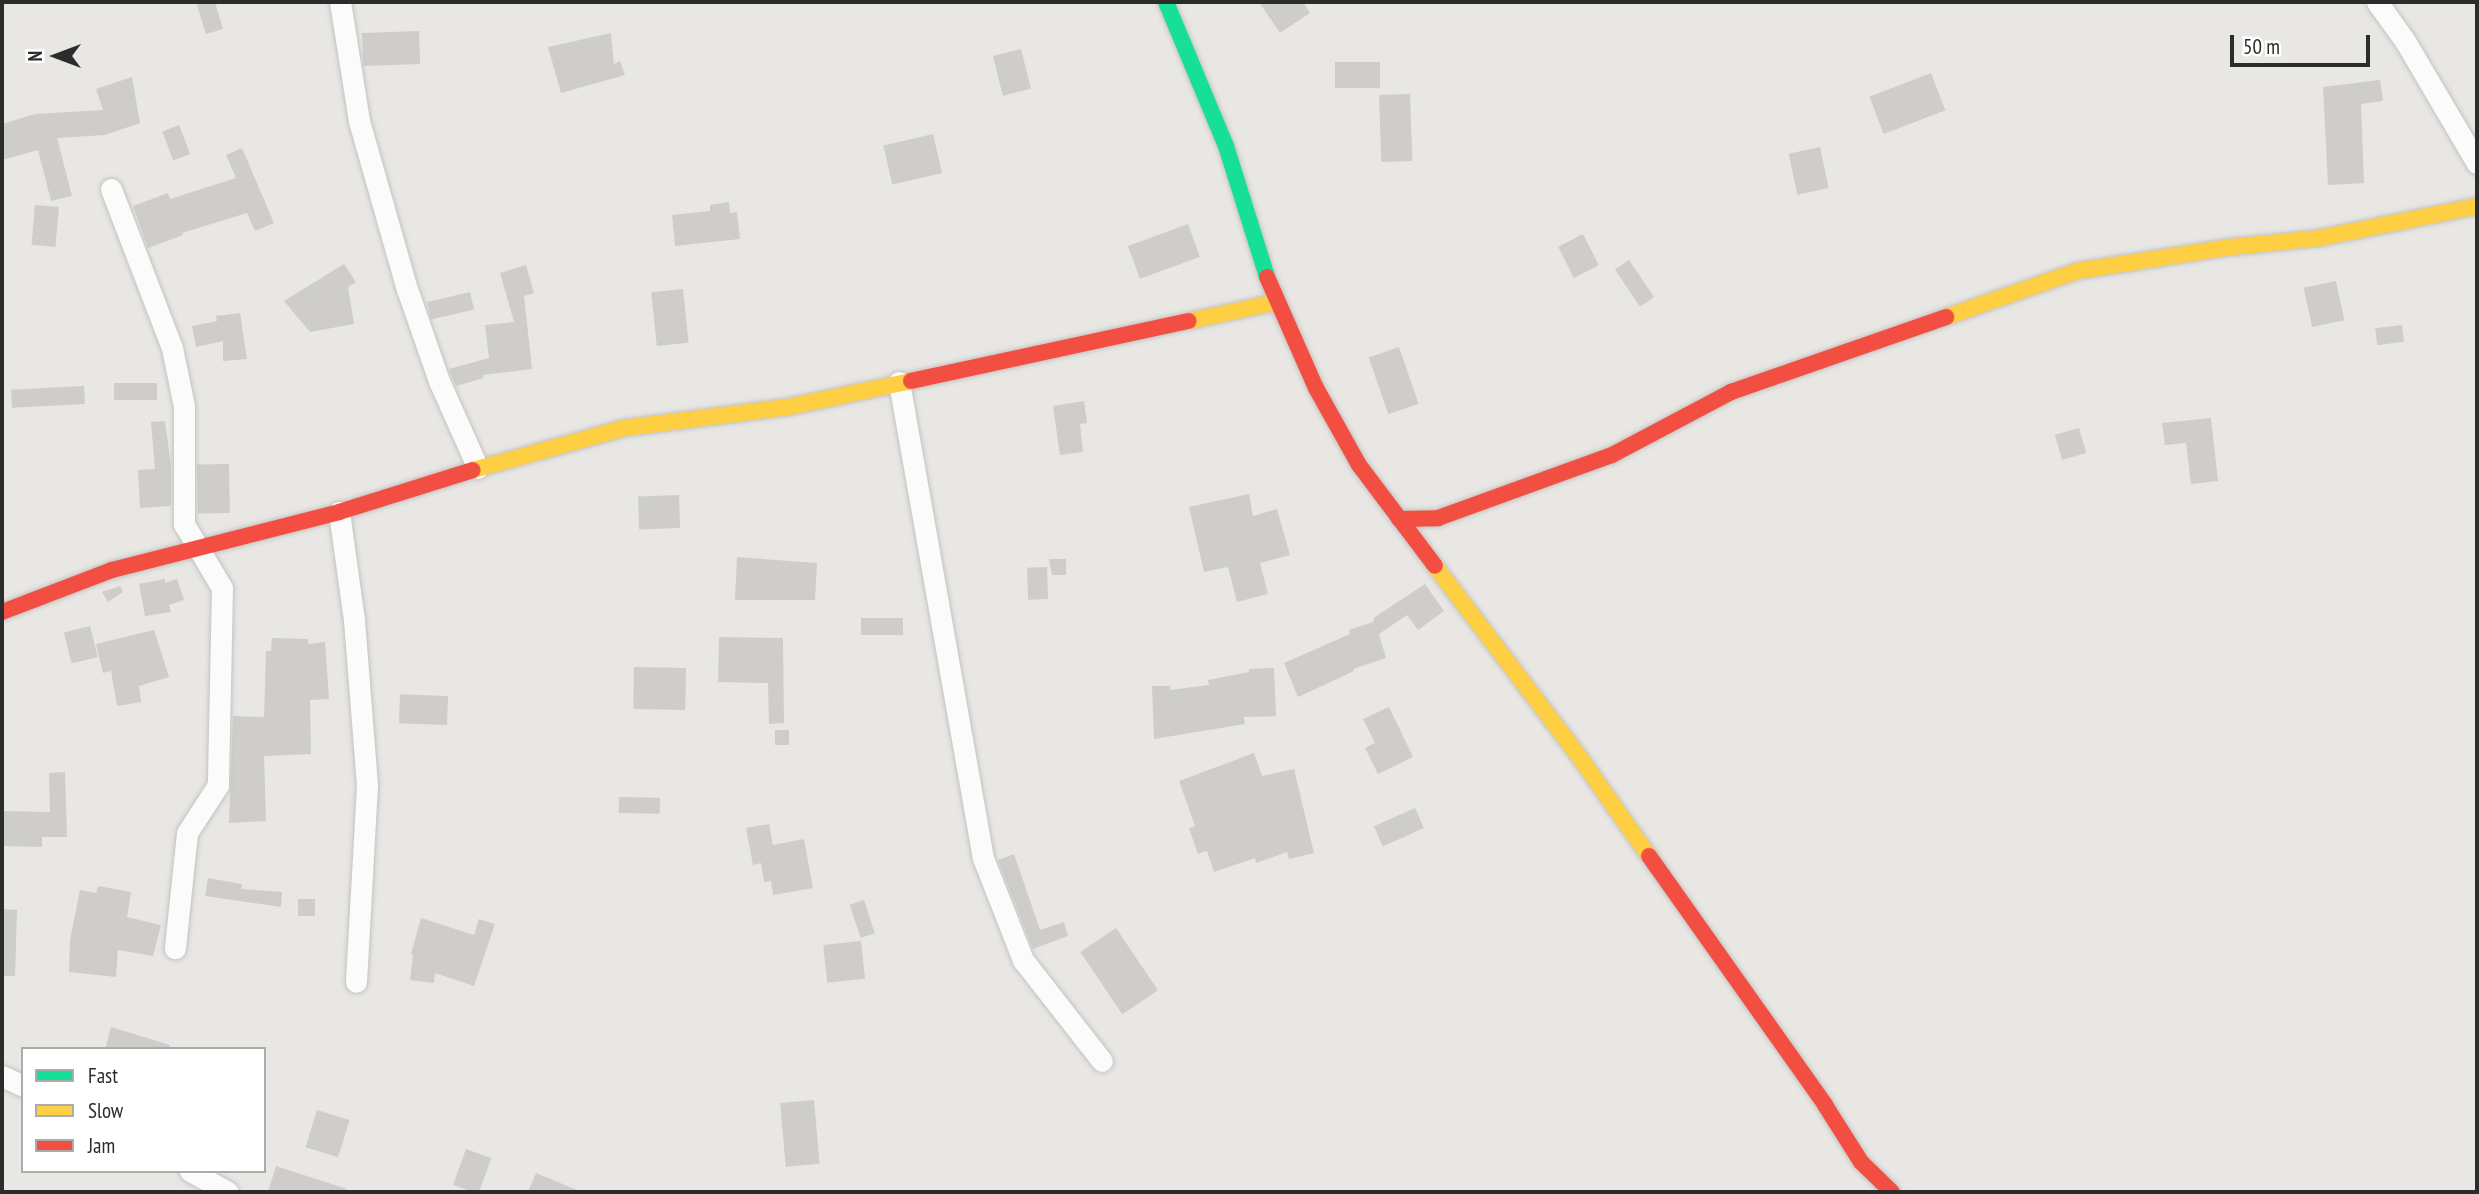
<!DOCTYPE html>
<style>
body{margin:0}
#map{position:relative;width:2479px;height:1194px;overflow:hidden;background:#e9e7e3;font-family:"PT Sans Narrow",sans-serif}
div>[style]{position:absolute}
.building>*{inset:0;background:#cecdca;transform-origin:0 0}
.roads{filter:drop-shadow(0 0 2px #c4c3c2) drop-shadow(0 0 2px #c4c3c2)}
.street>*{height:21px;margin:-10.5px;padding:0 10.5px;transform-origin:10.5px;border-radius:10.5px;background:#fcfbfb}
.fast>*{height:16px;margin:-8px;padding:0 8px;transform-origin:8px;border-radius:8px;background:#16e098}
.slow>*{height:16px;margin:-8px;padding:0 8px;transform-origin:8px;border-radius:8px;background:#ffcf43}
.jam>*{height:16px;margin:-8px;padding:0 8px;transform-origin:8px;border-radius:8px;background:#f24e42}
span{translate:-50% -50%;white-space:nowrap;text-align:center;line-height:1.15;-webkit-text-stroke:7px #fff;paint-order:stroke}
.frame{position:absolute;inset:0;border:4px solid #2c2c2c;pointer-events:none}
.legend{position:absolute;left:21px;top:1047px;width:245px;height:126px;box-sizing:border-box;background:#fff;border:2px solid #ababab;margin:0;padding:9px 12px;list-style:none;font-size:21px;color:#2c2c2c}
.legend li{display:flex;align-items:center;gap:14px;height:35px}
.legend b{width:35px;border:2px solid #ababab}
.north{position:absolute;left:21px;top:21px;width:70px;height:70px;-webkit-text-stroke:5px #fff;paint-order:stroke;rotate:270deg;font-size:19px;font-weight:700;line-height:28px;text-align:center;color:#2c2c2c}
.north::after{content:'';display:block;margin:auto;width:24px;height:32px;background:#2c2c2c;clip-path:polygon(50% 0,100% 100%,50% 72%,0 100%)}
.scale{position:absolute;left:2230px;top:35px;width:140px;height:32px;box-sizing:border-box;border:4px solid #2c2c2c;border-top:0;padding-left:9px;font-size:21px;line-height:24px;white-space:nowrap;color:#2c2c2c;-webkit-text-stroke:5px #fff;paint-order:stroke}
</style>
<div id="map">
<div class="building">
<i style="clip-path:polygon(196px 2px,215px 2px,223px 29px,206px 34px)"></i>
<i style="clip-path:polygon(1259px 2px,1303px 2px,1310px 13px,1280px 33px)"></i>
<i style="left:419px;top:31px;width:33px;height:57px;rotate:88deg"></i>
<i style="clip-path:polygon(611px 33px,614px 64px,620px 61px,625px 75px,561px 93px,548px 47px)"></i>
<i style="left:1021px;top:49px;width:41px;height:29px;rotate:76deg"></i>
<i style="left:1380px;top:62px;width:26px;height:45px;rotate:90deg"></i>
<i style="left:1931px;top:73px;width:40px;height:66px;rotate:69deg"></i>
<i style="clip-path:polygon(132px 77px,140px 123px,105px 135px,57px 138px,72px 196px,51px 201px,38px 150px,2px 160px,2px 124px,35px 114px,103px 110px,96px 89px)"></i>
<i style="clip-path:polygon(2380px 80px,2383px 101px,2361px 104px,2364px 183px,2328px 185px,2323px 87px)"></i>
<i style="left:1410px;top:94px;width:67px;height:31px;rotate:88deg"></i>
<i style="left:179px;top:125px;width:31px;height:18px;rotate:69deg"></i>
<i style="left:933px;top:134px;width:40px;height:51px;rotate:77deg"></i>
<i style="left:1820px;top:147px;width:42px;height:32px;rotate:78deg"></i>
<i style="clip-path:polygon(242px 148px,274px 223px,255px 231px,247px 213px,182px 233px,183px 235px,148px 248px,133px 206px,168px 193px,170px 199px,236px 178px,226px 155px)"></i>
<i style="clip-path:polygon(729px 202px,730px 213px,737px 212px,740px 239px,675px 246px,672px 215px,710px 211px,710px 205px)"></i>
<i style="left:35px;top:205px;width:24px;height:40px;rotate:5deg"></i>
<i style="left:1188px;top:224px;width:35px;height:64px;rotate:70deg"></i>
<i style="left:1583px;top:234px;width:35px;height:28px;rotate:63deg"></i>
<i style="left:1629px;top:260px;width:45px;height:17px;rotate:56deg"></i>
<i style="clip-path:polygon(344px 264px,356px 282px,348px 287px,354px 324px,310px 332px,284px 301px)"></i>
<i style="clip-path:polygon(526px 265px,534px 293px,524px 296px,532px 369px,483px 375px,484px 378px,456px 386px,449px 369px,489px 358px,485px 325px,514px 322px,500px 273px)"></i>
<i style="left:2336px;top:281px;width:40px;height:33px;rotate:78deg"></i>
<i style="left:683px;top:289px;width:54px;height:32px;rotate:84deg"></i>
<i style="left:470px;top:292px;width:18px;height:44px;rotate:77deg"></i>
<i style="clip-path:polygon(240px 313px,247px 359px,223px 361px,223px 341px,196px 347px,192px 326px,217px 321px,216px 316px)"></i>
<i style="left:2402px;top:325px;width:17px;height:27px;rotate:83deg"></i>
<i style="left:1399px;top:347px;width:60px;height:32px;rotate:71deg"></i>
<i style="left:157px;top:383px;width:17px;height:43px;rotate:90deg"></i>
<i style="left:84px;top:386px;width:18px;height:73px;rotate:87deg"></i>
<i style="clip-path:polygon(1084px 401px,1087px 423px,1080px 424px,1083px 452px,1060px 455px,1053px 406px)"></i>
<i style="clip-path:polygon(2211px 418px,2218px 481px,2191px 484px,2186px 443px,2165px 445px,2162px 423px)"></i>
<i style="clip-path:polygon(165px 421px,171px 466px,171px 506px,140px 508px,138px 470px,155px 469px,151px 422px)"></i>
<i style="left:2079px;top:428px;width:26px;height:25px;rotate:74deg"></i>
<i style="left:229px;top:464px;width:49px;height:32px;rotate:89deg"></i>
<i style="clip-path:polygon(1249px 494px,1253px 516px,1277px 509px,1290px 555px,1260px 563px,1268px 594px,1237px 602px,1228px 567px,1204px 572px,1189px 507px)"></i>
<i style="left:679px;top:495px;width:33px;height:41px;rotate:88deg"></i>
<i style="clip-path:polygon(737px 557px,817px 563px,815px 600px,735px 600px)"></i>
<i style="clip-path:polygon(1049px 559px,1066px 559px,1066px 575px,1052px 575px)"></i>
<i style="left:1047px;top:567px;width:32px;height:20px;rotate:88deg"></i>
<i style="clip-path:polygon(165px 579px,165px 583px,177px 579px,184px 600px,169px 605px,171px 612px,145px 616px,139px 584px)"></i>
<i style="clip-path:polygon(1425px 584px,1444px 611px,1418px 630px,1407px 615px,1379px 634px,1386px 658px,1353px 669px,1354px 671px,1298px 697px,1284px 663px,1350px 634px,1349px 630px,1373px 622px,1375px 617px)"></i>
<i style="clip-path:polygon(120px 586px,123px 592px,108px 602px,102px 592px)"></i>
<i style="left:903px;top:618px;width:17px;height:42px;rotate:90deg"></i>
<i style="left:90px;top:626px;width:32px;height:27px;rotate:76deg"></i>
<i style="clip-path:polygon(154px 630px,169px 677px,139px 686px,141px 702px,117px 706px,111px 671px,103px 673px,96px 644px)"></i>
<i style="clip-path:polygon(719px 637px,783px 638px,784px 723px,769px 724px,768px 683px,718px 682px)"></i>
<i style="clip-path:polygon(272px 638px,308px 639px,308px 644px,325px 642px,329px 699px,310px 700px,311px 754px,264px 756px,266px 821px,229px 823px,233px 716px,264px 717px,266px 651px,271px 651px)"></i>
<i style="left:634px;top:667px;width:52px;height:42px;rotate:1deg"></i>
<i style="clip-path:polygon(1274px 668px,1276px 716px,1244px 717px,1245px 724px,1154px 739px,1152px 686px,1170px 686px,1170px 690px,1209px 685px,1208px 680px,1249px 672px,1249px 669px)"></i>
<i style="left:448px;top:696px;width:29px;height:48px;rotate:92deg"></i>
<i style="clip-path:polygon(1389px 707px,1413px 757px,1378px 774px,1365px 748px,1375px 743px,1363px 719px)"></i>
<i style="left:789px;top:730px;width:15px;height:14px;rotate:90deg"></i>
<i style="clip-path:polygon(1254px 753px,1262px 776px,1294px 769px,1314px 853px,1289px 859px,1287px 852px,1256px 863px,1255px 858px,1214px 872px,1207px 851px,1198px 854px,1189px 828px,1195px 826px,1179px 781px)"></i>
<i style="clip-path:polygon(65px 772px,67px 837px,42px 837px,42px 847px,2px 846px,2px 811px,50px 812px,49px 773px)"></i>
<i style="left:619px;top:797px;width:41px;height:16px;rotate:1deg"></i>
<i style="left:1415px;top:808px;width:22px;height:45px;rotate:66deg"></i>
<i style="clip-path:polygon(769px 824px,773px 845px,804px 839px,813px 888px,773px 895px,771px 881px,764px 882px,761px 863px,753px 865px,746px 828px)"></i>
<i style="clip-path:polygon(1014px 854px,1040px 930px,1064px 922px,1068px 936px,1033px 949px,998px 860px)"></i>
<i style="clip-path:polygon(208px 878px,242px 884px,241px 889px,282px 892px,281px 907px,205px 896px)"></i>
<i style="clip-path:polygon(98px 886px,131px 892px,127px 917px,161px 925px,153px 956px,118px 950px,116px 977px,69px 972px,70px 940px,80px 890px,96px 893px)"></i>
<i style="left:298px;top:899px;width:17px;height:17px"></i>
<i style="left:864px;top:900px;width:35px;height:15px;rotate:72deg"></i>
<i style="clip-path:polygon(2px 909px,17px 910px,15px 976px,2px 976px)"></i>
<i style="clip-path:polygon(421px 918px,474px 935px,479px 919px,495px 924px,474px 986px,435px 973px,434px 983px,410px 980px,413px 955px,411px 954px)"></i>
<i style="left:1116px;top:928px;width:75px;height:43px;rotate:56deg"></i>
<i style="left:861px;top:941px;width:38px;height:38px;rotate:84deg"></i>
<i style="clip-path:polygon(111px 1027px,170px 1045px,169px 1049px,105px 1049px)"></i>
<i style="left:814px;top:1100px;width:64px;height:34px;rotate:85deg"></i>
<i style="left:317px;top:1110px;width:34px;height:39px;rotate:17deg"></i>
<i style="left:466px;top:1149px;width:27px;height:38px;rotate:20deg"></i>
<i style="clip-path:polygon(276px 1166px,347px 1189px,347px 1192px,268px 1192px)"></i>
<i style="clip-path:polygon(536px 1173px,582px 1192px,528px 1192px)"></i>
</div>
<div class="roads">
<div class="street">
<i style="left:340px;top:2px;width:121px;rotate:80.9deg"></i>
<i style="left:359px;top:121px;width:175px;rotate:74.1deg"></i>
<i style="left:407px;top:289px;width:97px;rotate:70.8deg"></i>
<i style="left:439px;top:381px;width:95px;rotate:65.9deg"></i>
<i style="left:2377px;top:2px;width:48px;rotate:54.3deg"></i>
<i style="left:2405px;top:41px;width:142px;rotate:59.5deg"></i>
<i style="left:111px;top:189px;width:170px;rotate:69deg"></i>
<i style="left:172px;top:348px;width:59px;rotate:78.3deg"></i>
<i style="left:184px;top:406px;width:118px;rotate:90deg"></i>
<i style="left:184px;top:524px;width:74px;rotate:59.3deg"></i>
<i style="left:222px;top:588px;width:197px;rotate:91.2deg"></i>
<i style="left:218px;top:785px;width:57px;rotate:122.9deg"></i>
<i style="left:187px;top:833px;width:116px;rotate:96deg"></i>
<i style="left:899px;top:382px;width:483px;rotate:80deg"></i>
<i style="left:983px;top:858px;width:110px;rotate:68.6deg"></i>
<i style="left:1023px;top:960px;width:128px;rotate:52deg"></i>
<i style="left:339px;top:512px;width:109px;rotate:82.1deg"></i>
<i style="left:354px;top:620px;width:166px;rotate:85.5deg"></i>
<i style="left:367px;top:785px;width:197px;rotate:93.2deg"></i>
<i style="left:2px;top:1076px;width:23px;rotate:25deg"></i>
<i style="left:190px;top:1171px;width:43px;rotate:28.9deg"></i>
</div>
<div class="fast">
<i style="left:1166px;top:2px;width:156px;rotate:67.4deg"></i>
<i style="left:1226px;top:146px;width:137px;rotate:72.6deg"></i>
</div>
<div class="slow">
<i style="left:1946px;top:317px;width:139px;rotate:-19.3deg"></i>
<i style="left:2077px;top:271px;width:156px;rotate:-8.9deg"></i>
<i style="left:2231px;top:247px;width:88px;rotate:-5.8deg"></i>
<i style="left:2319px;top:238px;width:161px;rotate:-11.4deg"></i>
<i style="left:1189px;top:321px;width:90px;rotate:-12.2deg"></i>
<i style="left:473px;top:470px;width:157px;rotate:-15.5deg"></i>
<i style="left:624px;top:428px;width:165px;rotate:-7.3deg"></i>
<i style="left:788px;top:407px;width:126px;rotate:-11.9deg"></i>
<i style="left:1435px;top:566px;width:241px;rotate:52.9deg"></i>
<i style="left:1580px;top:758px;width:120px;rotate:54.9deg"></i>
</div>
<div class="jam">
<i style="left:1267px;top:277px;width:121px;rotate:66.2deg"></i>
<i style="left:1316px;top:388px;width:88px;rotate:60.8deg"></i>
<i style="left:1359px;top:465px;width:126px;rotate:53deg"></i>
<i style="left:911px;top:381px;width:284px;rotate:-12.2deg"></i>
<i style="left:1399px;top:519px;width:39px;rotate:-1deg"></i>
<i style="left:1438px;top:518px;width:185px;rotate:-19.9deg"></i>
<i style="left:1612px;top:455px;width:135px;rotate:-27.9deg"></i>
<i style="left:1731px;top:392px;width:228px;rotate:-19.2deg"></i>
<i style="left:2px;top:612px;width:118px;rotate:-20.9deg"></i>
<i style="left:112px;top:570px;width:234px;rotate:-14.3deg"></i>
<i style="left:339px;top:512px;width:140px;rotate:-17.4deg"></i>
<i style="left:1649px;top:856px;width:305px;rotate:54.7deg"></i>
<i style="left:1825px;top:1105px;width:67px;rotate:57.7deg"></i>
<i style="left:1861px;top:1162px;width:43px;rotate:44.1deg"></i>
</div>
</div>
<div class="frame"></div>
<ul class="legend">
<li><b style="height:9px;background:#16e098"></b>Fast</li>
<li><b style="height:9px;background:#ffcf43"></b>Slow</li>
<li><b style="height:9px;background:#f24e42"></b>Jam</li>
</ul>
<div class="north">N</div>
<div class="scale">50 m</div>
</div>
